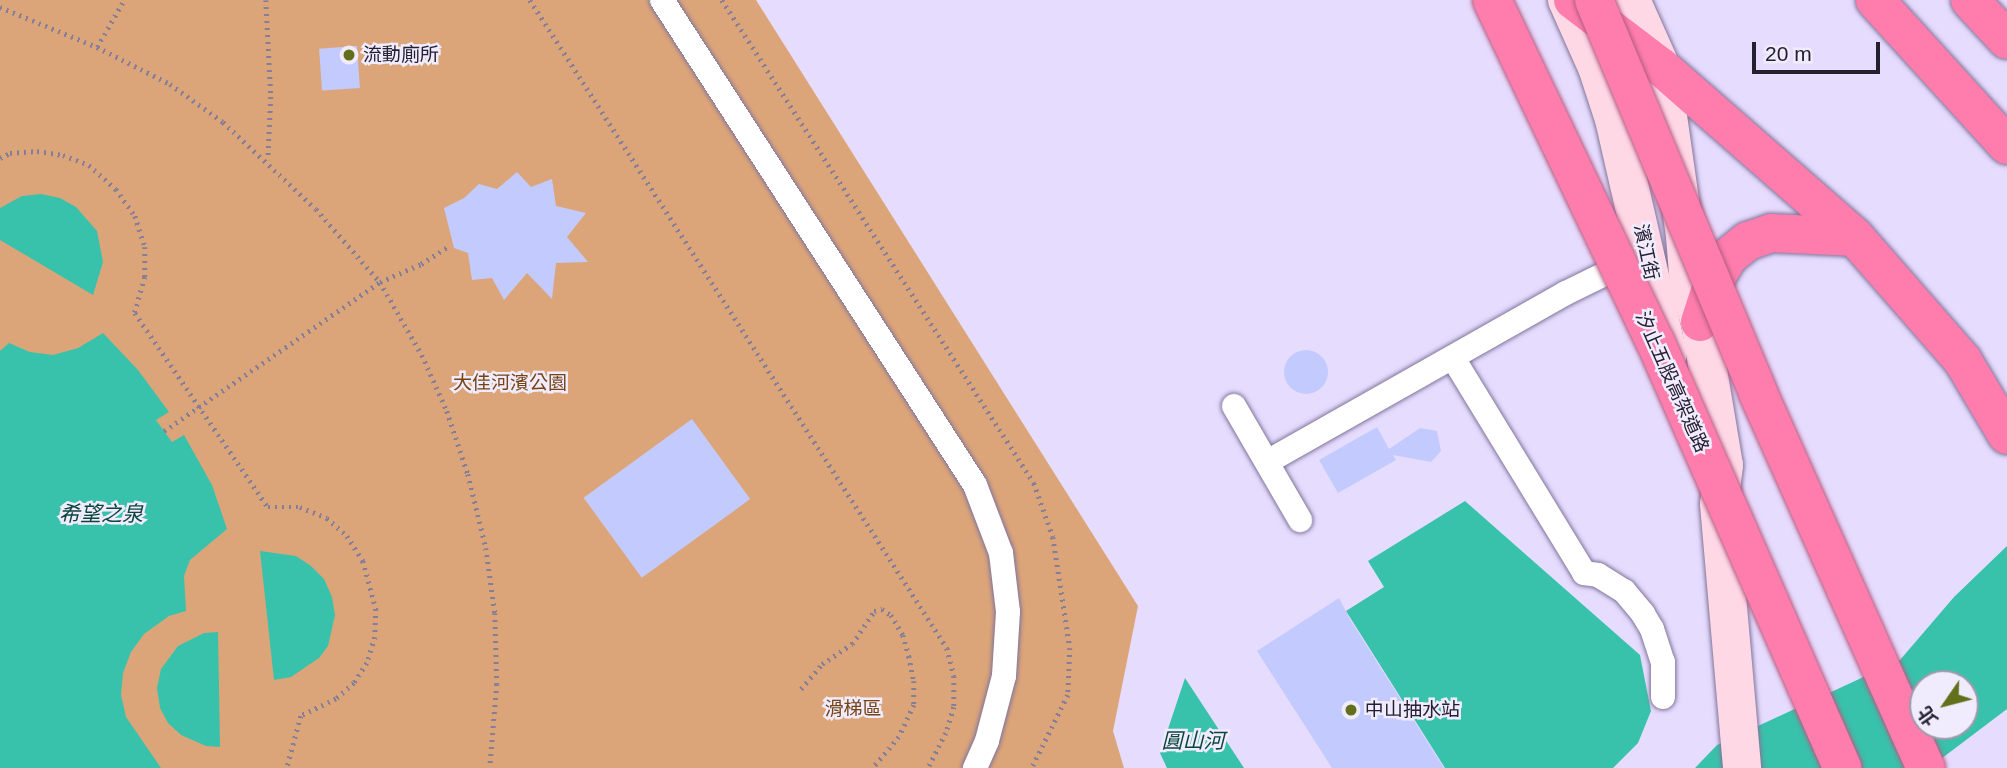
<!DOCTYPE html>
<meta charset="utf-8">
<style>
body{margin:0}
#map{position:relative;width:2007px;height:768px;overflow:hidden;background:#e6dcfe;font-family:Helvetica,"Noto Sans TC",sans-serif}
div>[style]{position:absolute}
.green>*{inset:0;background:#dca579}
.water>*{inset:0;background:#38c2ab}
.building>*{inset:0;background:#c3cafd;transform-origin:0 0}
.round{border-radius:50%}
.path>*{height:4.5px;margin-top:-2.25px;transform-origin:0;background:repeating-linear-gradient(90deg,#857e97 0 2px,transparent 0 7px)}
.roads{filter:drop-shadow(0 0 2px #81759b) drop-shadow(0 0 2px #81759b)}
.lane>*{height:24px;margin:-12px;padding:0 12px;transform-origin:12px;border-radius:12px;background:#fff}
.secondary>*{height:38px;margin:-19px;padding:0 19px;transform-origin:19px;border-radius:19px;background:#ffd8e6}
.highway>*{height:38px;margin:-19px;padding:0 19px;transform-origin:19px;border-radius:19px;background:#fe7dac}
.bridges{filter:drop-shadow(0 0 2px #b25c81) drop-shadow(0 0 2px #b25c81)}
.highway-bridge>*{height:38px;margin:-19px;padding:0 19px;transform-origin:19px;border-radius:19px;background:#fe7dac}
.dots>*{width:19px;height:19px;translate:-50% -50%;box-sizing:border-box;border:4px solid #f1ecfd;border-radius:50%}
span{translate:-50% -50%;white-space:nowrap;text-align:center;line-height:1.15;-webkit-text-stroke:5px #f1ecfd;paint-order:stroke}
.poi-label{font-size:19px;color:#252030}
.left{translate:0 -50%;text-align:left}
.street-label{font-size:19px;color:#252030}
.park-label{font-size:19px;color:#754314}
.water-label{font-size:21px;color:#0b463d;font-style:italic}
.north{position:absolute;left:1909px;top:670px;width:70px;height:70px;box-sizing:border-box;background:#f1ecfd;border:2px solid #9f9aab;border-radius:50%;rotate:235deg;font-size:19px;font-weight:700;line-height:28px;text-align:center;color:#252030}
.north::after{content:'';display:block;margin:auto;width:24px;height:32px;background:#62701c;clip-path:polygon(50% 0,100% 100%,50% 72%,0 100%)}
.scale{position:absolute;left:1752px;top:42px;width:128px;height:32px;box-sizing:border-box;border:4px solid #252030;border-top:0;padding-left:9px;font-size:21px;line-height:24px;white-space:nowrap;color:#252030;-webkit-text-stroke:5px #f1ecfd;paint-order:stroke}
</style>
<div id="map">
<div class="green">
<i style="clip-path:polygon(0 0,756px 0,1138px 606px,1113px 731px,1124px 768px,0 768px)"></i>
</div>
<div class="water">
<i style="clip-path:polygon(41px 194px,60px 198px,76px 207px,97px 231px,103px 262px,93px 295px,0 240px,0 208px,22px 196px)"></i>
<i style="clip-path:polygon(103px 333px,138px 370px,169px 412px,156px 420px,172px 442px,184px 435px,212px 485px,227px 529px,190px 560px,184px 576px,186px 611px,169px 616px,144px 634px,131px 652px,123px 673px,121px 695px,126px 717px,161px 768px,0 768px,0 351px,9px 343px,30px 352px,53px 355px,78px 348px)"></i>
<i style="clip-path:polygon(1465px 501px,1640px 655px,1651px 711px,1638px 743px,1613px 768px,1445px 768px,1346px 611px,1384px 587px,1368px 561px)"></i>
<i style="clip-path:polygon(evenodd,2007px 546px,2007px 709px,1929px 768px,1695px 768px,1717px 745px,1900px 660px,1954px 597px,2007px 546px,1923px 684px,1965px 684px,1965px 726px,1923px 726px,1923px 684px)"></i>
<i style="clip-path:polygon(260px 551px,296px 556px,311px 566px,324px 579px,332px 597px,335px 615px,328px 646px,319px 658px,291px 677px,274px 680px)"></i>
<i style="clip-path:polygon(218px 632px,220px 747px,206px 746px,181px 735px,168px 723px,160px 708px,157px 688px,161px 669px,178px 646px,204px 633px)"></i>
<i style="clip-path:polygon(1185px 678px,1244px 768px,1167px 768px,1160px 753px)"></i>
</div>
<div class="building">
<i style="left:357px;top:46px;width:42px;height:38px;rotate:86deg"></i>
<i style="clip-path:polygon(517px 172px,531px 187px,552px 179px,556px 206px,586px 213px,567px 237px,588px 262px,556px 263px,552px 299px,527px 273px,504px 300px,492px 278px,472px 280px,468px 253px,454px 248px,444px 208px,464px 198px,479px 184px,497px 189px)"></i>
<i class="round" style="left:1284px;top:350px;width:44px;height:44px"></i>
<i style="left:692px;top:419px;width:99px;height:134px;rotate:54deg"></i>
<i style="clip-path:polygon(1377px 427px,1389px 449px,1420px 428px,1437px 431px,1441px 451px,1431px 462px,1393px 455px,1396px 460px,1338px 493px,1319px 460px)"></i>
<i style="clip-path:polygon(1339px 598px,1351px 621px,1444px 768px,1332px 768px,1257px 651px)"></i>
</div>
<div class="path">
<i style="left:266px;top:0;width:97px;rotate:87deg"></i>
<i style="left:271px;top:97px;width:63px;rotate:92.7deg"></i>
<i style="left:530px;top:0;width:771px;rotate:57.24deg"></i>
<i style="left:947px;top:648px;width:29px;rotate:76deg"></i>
<i style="left:954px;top:676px;width:31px;rotate:90deg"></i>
<i style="left:954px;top:707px;width:27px;rotate:107deg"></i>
<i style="left:946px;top:733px;width:39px;rotate:117deg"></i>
<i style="left:722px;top:0;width:575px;rotate:57.14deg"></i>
<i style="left:1034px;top:483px;width:57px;rotate:70.6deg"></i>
<i style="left:1053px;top:537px;width:112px;rotate:81.3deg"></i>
<i style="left:1070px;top:648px;width:47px;rotate:92.4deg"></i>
<i style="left:1068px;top:695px;width:81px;rotate:116.3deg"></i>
<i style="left:0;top:7px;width:105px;rotate:22.4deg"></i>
<i style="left:97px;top:47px;width:82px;rotate:26.9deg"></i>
<i style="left:170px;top:84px;width:65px;rotate:35.6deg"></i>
<i style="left:223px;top:122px;width:127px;rotate:43.1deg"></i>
<i style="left:316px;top:209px;width:97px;rotate:48.8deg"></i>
<i style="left:380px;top:282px;width:84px;rotate:60.1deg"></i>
<i style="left:422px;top:355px;width:61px;rotate:65.9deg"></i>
<i style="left:447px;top:411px;width:66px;rotate:71.6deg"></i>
<i style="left:468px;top:474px;width:76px;rotate:76.3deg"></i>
<i style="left:486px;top:548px;width:66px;rotate:82.1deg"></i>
<i style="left:495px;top:613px;width:71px;rotate:88.4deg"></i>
<i style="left:497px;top:684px;width:84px;rotate:94.8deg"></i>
<i style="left:97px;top:47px;width:54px;rotate:-60.1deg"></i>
<i style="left:0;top:158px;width:11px;rotate:-27deg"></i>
<i style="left:10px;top:153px;width:27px;rotate:-4deg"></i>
<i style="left:37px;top:151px;width:26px;rotate:9deg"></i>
<i style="left:63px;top:155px;width:28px;rotate:21deg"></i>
<i style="left:89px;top:165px;width:36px;rotate:42deg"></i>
<i style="left:116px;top:189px;width:33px;rotate:55deg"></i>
<i style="left:135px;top:216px;width:33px;rotate:72deg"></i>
<i style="left:145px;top:247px;width:30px;rotate:90deg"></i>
<i style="left:145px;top:277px;width:37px;rotate:106deg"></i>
<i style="left:135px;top:313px;width:235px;rotate:55.6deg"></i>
<i style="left:268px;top:507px;width:32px"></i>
<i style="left:300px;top:507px;width:29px;rotate:22deg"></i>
<i style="left:327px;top:518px;width:27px;rotate:42deg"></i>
<i style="left:347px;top:536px;width:30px;rotate:57deg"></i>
<i style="left:363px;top:561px;width:50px;rotate:74.8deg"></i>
<i style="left:376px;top:609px;width:28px;rotate:92deg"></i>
<i style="left:375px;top:637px;width:27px;rotate:107deg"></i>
<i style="left:367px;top:663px;width:24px;rotate:123deg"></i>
<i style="left:354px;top:683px;width:24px;rotate:138deg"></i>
<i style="left:336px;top:699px;width:39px;rotate:154deg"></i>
<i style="left:301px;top:716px;width:54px;rotate:105.1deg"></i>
<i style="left:164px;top:431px;width:262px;rotate:-34.6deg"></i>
<i style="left:380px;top:282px;width:45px;rotate:-23.7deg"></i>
<i style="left:421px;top:264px;width:33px;rotate:-33deg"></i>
<i style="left:801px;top:689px;width:33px;rotate:-50deg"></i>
<i style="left:822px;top:664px;width:36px;rotate:-34deg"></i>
<i style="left:852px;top:644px;width:40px;rotate:-56deg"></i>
<i style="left:874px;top:611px;width:8px;rotate:-14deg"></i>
<i style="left:882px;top:609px;width:11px;rotate:34deg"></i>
<i style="left:891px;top:615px;width:23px;rotate:59deg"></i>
<i style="left:903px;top:635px;width:22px;rotate:74deg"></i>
<i style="left:909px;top:656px;width:25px;rotate:79deg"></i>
<i style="left:914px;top:681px;width:24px;rotate:90deg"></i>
<i style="left:914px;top:705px;width:35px;rotate:115deg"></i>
<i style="left:899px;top:737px;width:40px;rotate:130deg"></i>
</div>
<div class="roads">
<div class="lane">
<i style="left:662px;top:0;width:577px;rotate:57.16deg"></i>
<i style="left:975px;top:485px;width:73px;rotate:69.1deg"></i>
<i style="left:1001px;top:553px;width:59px;rotate:83.2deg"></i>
<i style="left:1008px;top:612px;width:64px;rotate:93.6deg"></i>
<i style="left:1004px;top:676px;width:67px;rotate:104.7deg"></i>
<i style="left:987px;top:741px;width:30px;rotate:114deg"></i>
<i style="left:1453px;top:358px;width:252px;rotate:58.6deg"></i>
<i style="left:1584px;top:573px;width:14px;rotate:8deg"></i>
<i style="left:1598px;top:575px;width:31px;rotate:32deg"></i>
<i style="left:1624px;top:591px;width:30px;rotate:50deg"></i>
<i style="left:1643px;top:614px;width:17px;rotate:59deg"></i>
<i style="left:1652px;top:629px;width:35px;rotate:72deg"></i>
<i style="left:1663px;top:662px;width:35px;rotate:90deg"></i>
<i style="left:1234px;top:406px;width:132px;rotate:59.9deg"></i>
<i style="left:1267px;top:462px;width:343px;rotate:-29.5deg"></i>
<i style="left:1566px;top:293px;width:72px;rotate:-26.2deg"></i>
</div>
<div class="secondary">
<i style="left:1567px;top:0;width:73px;rotate:65.9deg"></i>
<i style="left:1597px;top:67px;width:55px;rotate:71.9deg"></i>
<i style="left:1614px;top:119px;width:241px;rotate:77.1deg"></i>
<i style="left:1631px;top:0;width:73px;rotate:65.9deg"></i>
<i style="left:1661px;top:67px;width:171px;rotate:81.9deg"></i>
<i style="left:1685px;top:236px;width:50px;rotate:85.4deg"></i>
<i style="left:1689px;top:286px;width:38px;rotate:73deg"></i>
<i style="left:1700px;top:322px;width:145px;rotate:80.5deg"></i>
<i style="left:1724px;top:465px;width:39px;rotate:97deg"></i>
<i style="left:1719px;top:504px;width:265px;rotate:85deg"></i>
</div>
<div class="highway">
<i style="left:1573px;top:0;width:111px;rotate:37.3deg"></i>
<i style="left:1661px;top:67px;width:258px;rotate:41.2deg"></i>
<i style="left:1855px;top:237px;width:164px;rotate:48.9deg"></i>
<i style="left:1963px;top:361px;width:86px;rotate:59.3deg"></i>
<i style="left:1875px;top:0;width:196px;rotate:47.7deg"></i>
<i style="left:1970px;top:0;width:54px;rotate:47.2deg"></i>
<i style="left:1700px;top:322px;width:39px;rotate:-72deg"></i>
<i style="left:1712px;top:285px;width:32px;rotate:-60deg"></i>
<i style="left:1728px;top:257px;width:26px;rotate:-39deg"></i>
<i style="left:1748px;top:241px;width:24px;rotate:-19deg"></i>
<i style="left:1771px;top:233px;width:84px;rotate:2.7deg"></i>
</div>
</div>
<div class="bridges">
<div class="highway-bridge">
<i style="left:1492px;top:0;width:378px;rotate:64.5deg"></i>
<i style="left:1655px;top:341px;width:466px;rotate:66.3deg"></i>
<i style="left:1594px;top:0;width:426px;rotate:67.3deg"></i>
<i style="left:1758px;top:393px;width:411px;rotate:65.9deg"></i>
</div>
</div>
<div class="dots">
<i style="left:349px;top:55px;background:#62701c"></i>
<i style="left:1351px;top:710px;background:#62701c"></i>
</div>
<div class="poi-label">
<span class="left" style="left:363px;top:55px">流動廁所</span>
<span class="left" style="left:1365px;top:710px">中山抽水站</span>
</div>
<div class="street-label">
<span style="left:1646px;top:252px;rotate:78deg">濱江街</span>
<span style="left:1672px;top:382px;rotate:66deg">汐止五股高架道路</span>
</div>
<div class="park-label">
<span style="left:510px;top:383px">大佳河濱公園</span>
<span style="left:853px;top:709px">滑梯區</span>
</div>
<div class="water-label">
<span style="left:101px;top:514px">希望之泉</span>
<span style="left:1193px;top:741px">圓山河</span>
</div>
<div class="north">北</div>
<div class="scale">20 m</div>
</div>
